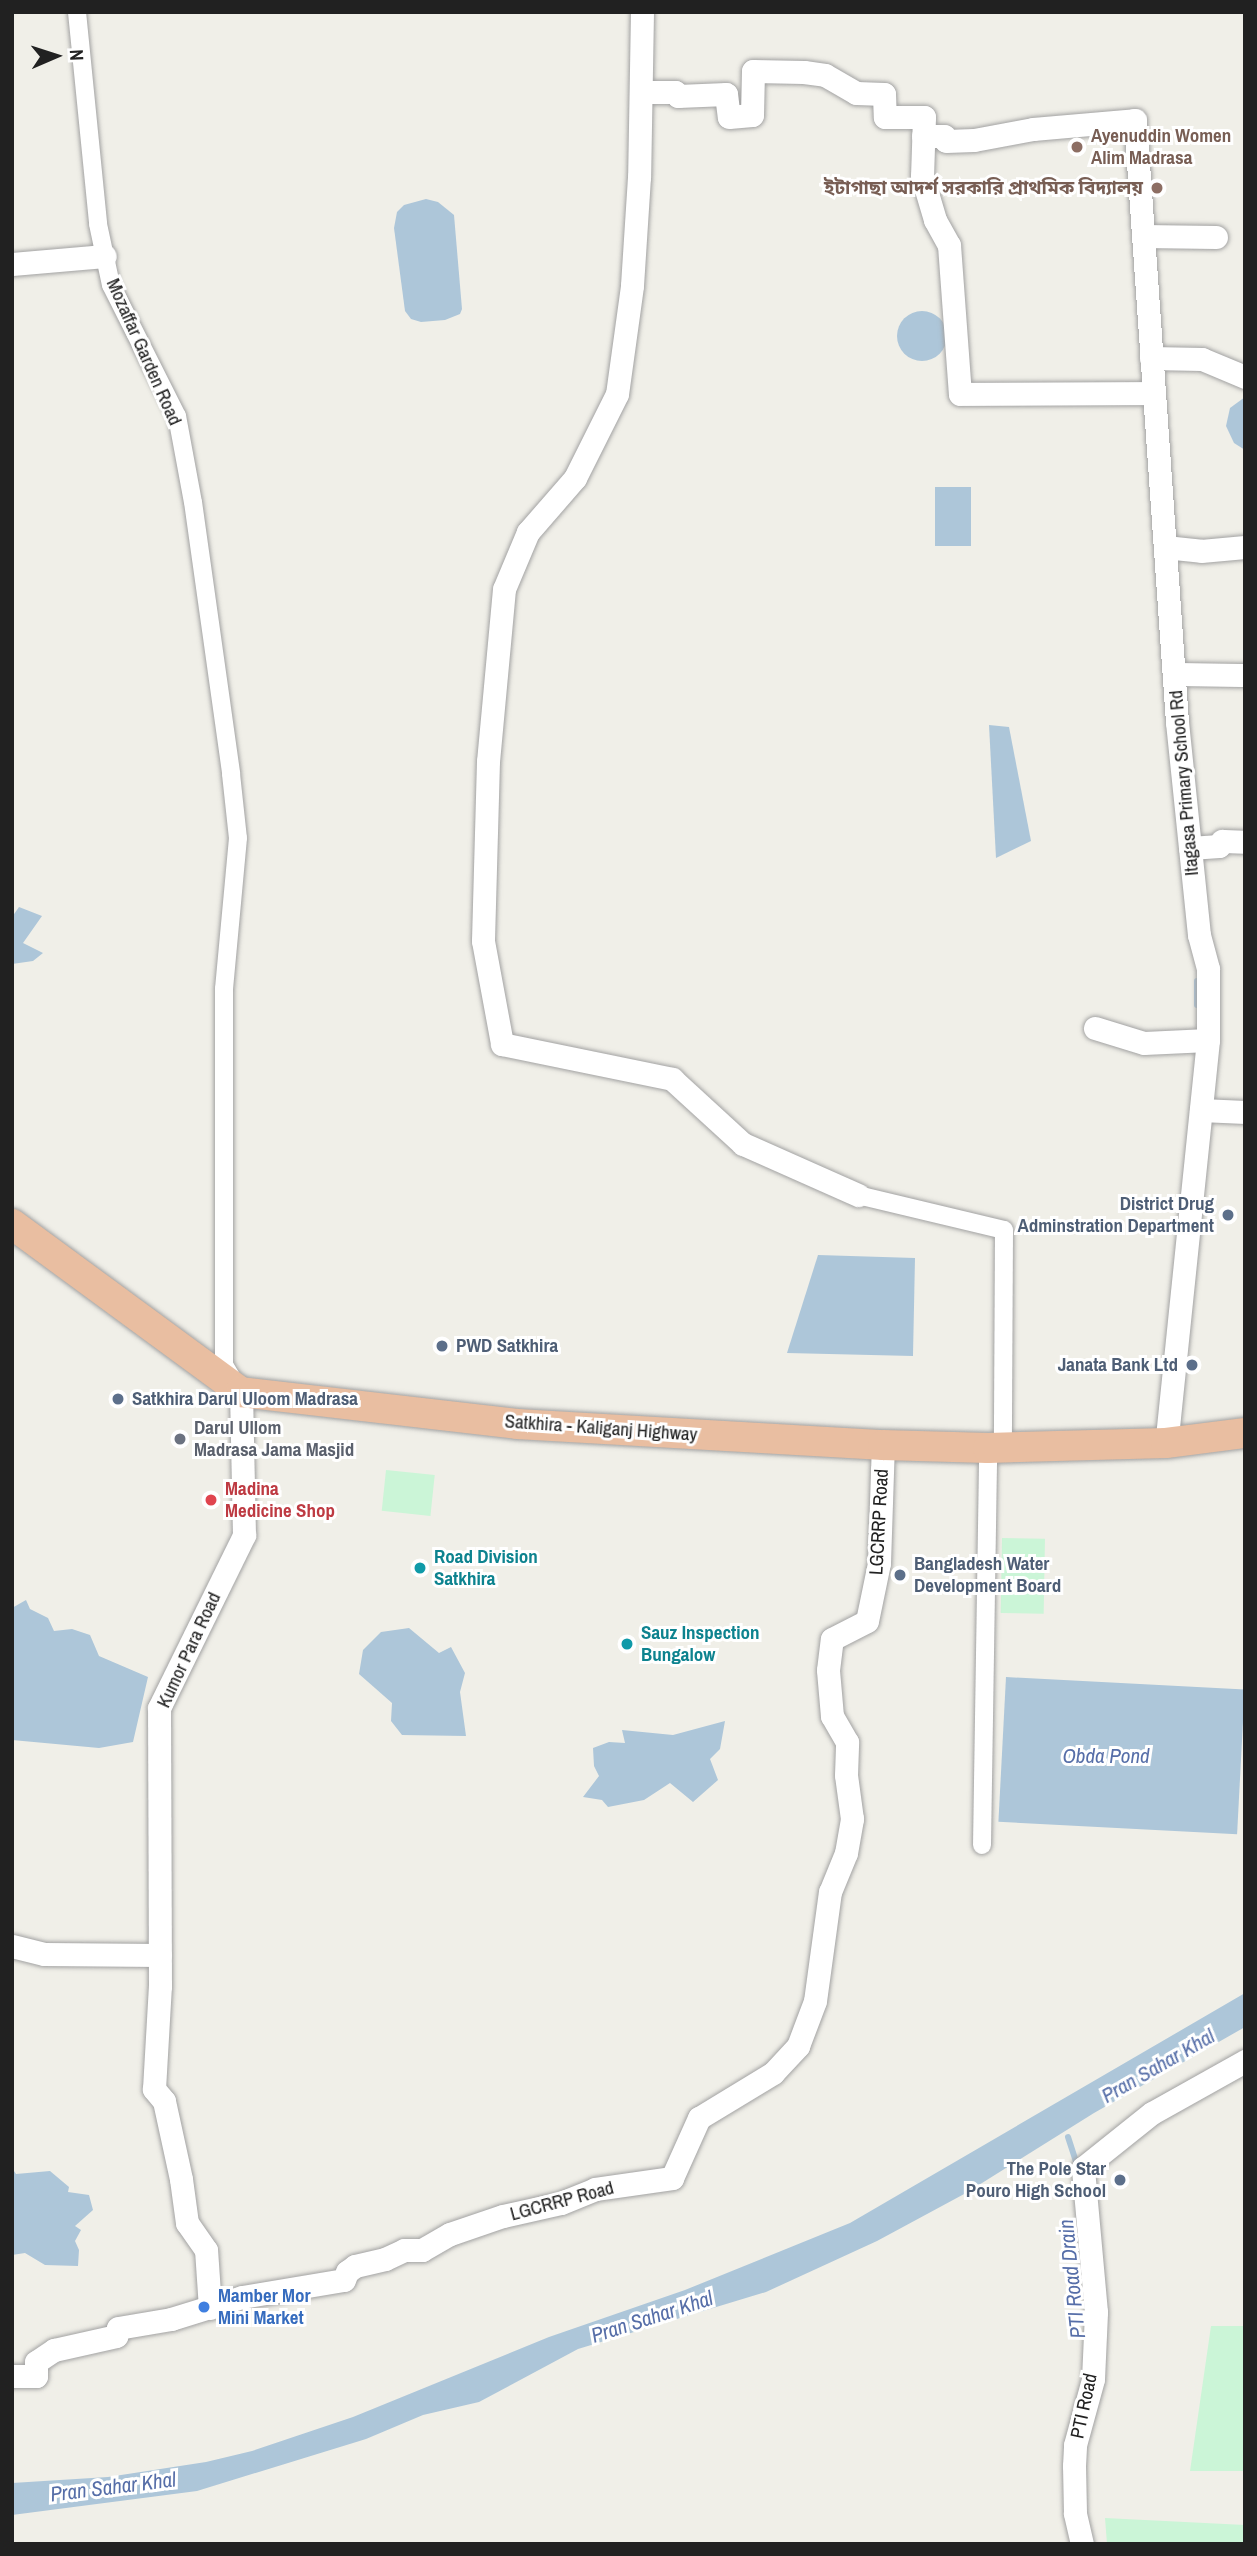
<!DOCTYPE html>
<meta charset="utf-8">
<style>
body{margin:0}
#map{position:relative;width:1257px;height:2556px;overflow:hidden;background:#f0efe8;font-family:"Archivo Narrow","Noto Sans Bengali",sans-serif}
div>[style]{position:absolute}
.park>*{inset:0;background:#cbf5d7;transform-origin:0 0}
.water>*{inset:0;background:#adc6d9;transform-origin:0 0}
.round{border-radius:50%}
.stream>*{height:6px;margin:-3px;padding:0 3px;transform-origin:3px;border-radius:3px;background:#adc6d9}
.roads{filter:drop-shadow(0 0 2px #a2a2a2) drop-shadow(0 0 2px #a2a2a2)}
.minor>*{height:18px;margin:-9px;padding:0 9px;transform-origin:9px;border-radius:9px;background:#fff}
.tertiary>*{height:23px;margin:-11.5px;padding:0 11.5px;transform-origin:11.5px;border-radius:11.5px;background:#fff}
.trunk>*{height:30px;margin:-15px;padding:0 15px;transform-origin:15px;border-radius:15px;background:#e9bea1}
.dots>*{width:19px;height:19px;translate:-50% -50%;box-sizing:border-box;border:4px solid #fff;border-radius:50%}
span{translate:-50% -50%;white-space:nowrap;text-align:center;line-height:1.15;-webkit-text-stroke:6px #fff;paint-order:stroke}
.education-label{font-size:19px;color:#785e54;font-weight:700}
.left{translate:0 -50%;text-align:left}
.right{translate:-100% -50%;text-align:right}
.street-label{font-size:19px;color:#212121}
.service-label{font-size:19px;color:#4e5e75;font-weight:700}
.worship-label{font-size:19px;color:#5b616d;font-weight:700}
.health-label{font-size:19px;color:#be3a42;font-weight:700}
.culture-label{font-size:19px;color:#0d838f;font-weight:700}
.shop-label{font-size:19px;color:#366cbe;font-weight:700}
.water-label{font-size:21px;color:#566ea8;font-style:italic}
.frame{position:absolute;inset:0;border:14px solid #212121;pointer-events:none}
.north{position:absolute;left:21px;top:21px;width:70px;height:70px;-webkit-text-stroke:5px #fff;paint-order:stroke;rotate:87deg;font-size:19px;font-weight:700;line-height:28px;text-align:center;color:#212121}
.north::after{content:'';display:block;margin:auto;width:24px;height:32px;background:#212121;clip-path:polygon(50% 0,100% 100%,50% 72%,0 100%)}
</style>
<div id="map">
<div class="park">
<i style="left:386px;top:1470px;width:49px;height:41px;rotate:6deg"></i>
<i style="left:1002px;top:1538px;width:43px;height:75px;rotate:1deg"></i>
<i style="clip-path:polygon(1211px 2326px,1245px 2326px,1245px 2471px,1190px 2471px)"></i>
<i style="clip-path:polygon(1105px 2518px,1245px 2525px,1245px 2544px,1107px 2544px)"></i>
</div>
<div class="water">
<i style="clip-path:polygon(426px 199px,438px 202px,454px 215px,462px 309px,460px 314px,445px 320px,421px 322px,411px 319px,405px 311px,394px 228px,397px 212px,404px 205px)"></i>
<i class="round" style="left:897px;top:311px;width:50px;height:50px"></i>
<i style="clip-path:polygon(1245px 397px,1245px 450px,1234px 443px,1226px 426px,1230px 408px)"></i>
<i style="left:971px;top:487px;width:59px;height:36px;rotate:90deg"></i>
<i style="clip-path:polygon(989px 725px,1009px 727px,1031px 841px,996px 858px)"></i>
<i style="clip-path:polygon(19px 907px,42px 916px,23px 943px,43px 953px,33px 961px,12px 964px,12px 917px)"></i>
<i style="clip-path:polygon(818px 1255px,915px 1258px,913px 1356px,787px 1353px)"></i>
<i style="clip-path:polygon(26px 1600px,30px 1609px,48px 1618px,54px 1631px,72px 1629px,90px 1635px,99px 1656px,148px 1677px,133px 1742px,99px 1748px,12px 1740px,12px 1608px)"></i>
<i style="clip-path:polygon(409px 1628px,439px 1653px,451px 1647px,465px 1673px,460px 1692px,466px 1736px,402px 1735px,391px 1721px,392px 1703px,359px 1674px,363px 1650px,381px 1632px)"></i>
<i style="left:1006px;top:1677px;width:239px;height:145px;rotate:3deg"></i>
<i style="clip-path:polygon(725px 1721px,720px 1749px,710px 1759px,718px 1780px,693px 1802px,670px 1783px,644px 1800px,608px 1807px,602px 1800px,583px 1797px,599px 1776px,594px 1766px,593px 1748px,609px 1742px,625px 1743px,622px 1730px,673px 1735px)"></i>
<i style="clip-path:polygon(1245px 1993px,1245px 2027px,1094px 2113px,966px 2193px,877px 2241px,766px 2292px,578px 2349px,479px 2402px,423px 2415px,366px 2439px,197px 2491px,12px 2515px,12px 2483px,108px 2477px,206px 2462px,252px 2451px,353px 2417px,549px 2337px,685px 2290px,850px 2223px)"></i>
<i style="clip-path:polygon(12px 2168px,16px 2174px,50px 2171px,69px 2187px,68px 2192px,89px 2195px,93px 2210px,75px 2226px,81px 2230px,75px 2241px,79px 2250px,78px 2266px,45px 2265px,25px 2253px,12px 2255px)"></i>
</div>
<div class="stream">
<i style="left:1197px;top:981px;width:24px;rotate:90deg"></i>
<i style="left:1068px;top:2137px;width:32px;rotate:72deg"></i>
</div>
<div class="roads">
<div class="minor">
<i style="left:77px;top:12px;width:213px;rotate:84.3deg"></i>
<i style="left:98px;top:224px;width:62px;rotate:78deg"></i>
<i style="left:111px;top:285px;width:147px;rotate:63.3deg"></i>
<i style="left:177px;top:416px;width:87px;rotate:79.5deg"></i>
<i style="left:193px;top:502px;width:275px;rotate:82deg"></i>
<i style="left:231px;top:774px;width:64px;rotate:83.8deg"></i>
<i style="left:238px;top:838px;width:152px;rotate:95.3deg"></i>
<i style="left:224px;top:989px;width:376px;rotate:90deg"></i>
<i style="left:224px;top:1365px;width:17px;rotate:59deg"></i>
<i style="left:858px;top:1195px;width:150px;rotate:13.5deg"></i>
<i style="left:1004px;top:1230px;width:217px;rotate:90.3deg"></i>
<i style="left:982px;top:1845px;width:397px;rotate:-89.1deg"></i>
</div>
<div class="tertiary">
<i style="left:642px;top:12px;width:165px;rotate:91deg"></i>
<i style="left:639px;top:177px;width:109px;rotate:93.7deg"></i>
<i style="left:632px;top:286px;width:109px;rotate:97.9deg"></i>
<i style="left:617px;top:394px;width:94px;rotate:116.6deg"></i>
<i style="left:575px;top:478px;width:72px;rotate:131deg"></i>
<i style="left:528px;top:532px;width:62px;rotate:112.8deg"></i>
<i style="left:504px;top:589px;width:173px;rotate:95.3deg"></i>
<i style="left:488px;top:761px;width:180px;rotate:91.6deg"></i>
<i style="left:483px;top:941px;width:105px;rotate:79.5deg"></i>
<i style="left:502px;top:1044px;width:174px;rotate:11.6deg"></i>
<i style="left:672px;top:1079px;width:96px;rotate:42.5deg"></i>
<i style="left:743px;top:1144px;width:126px;rotate:23.9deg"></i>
<i style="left:641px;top:92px;width:34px"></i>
<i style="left:675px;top:92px;width:5px;rotate:53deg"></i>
<i style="left:678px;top:96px;width:48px;rotate:-2.4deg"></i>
<i style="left:726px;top:94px;width:23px;rotate:83deg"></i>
<i style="left:729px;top:117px;width:23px;rotate:-5deg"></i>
<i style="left:752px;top:115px;width:44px;rotate:-88.7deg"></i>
<i style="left:753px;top:71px;width:51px;rotate:1.1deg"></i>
<i style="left:804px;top:72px;width:21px;rotate:8deg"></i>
<i style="left:825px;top:75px;width:36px;rotate:30deg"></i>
<i style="left:856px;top:93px;width:28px;rotate:2deg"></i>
<i style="left:884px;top:94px;width:23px;rotate:88deg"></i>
<i style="left:885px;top:117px;width:39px"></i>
<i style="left:924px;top:117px;width:59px;rotate:91.9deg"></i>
<i style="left:922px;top:176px;width:46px;rotate:73.5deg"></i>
<i style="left:935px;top:220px;width:29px;rotate:61deg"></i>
<i style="left:949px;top:245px;width:149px;rotate:85.8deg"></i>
<i style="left:960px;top:394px;width:194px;rotate:-0.3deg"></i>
<i style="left:923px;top:136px;width:21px"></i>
<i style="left:944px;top:136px;width:5px;rotate:68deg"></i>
<i style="left:946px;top:141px;width:28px;rotate:-2deg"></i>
<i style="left:974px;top:140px;width:60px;rotate:-10.6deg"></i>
<i style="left:1033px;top:129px;width:102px;rotate:-5deg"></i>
<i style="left:1135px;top:120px;width:603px;rotate:86.01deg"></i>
<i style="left:1177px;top:722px;width:214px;rotate:84.1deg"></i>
<i style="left:1199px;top:935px;width:35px;rotate:75deg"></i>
<i style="left:1208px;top:969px;width:71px;rotate:90deg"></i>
<i style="left:1208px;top:1040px;width:405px;rotate:95.9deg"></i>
<i style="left:1143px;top:236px;width:73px;rotate:0.8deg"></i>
<i style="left:12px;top:264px;width:93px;rotate:-4.9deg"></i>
<i style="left:1151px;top:358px;width:51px;rotate:1.1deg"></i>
<i style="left:1202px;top:359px;width:47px;rotate:22.7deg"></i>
<i style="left:1165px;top:547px;width:36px;rotate:6deg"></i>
<i style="left:1201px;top:551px;width:44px;rotate:-5.2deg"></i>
<i style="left:1174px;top:674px;width:71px;rotate:0.8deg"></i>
<i style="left:1190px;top:848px;width:29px;rotate:-4deg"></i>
<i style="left:1219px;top:846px;width:6px;rotate:-59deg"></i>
<i style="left:1222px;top:841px;width:23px;rotate:2deg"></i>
<i style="left:1095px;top:1028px;width:51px;rotate:17deg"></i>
<i style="left:1144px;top:1043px;width:64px;rotate:-2.7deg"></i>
<i style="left:1201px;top:1110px;width:44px;rotate:2.6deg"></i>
<i style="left:12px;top:1946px;width:33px;rotate:14deg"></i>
<i style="left:44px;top:1954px;width:116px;rotate:0.5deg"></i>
<i style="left:210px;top:2308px;width:58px;rotate:-93.9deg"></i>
<i style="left:206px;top:2250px;width:33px;rotate:-125deg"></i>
<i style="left:187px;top:2223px;width:44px;rotate:-97.8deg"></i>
<i style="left:181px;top:2179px;width:80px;rotate:-102.3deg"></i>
<i style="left:164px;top:2101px;width:16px;rotate:-130deg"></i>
<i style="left:154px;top:2089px;width:103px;rotate:-86.7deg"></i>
<i style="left:160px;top:1986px;width:278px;rotate:-90.2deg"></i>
<i style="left:159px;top:1708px;width:193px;rotate:-63.8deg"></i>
<i style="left:244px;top:1535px;width:143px;rotate:-91.2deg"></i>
<i style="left:12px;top:2376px;width:24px"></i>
<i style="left:36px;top:2376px;width:14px;rotate:-90deg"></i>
<i style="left:36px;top:2362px;width:22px;rotate:-34deg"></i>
<i style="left:54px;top:2350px;width:64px;rotate:-12.7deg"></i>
<i style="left:116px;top:2336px;width:8px;rotate:-76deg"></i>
<i style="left:118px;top:2328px;width:54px;rotate:-9.6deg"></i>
<i style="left:171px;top:2319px;width:74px;rotate:-17.2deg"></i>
<i style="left:242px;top:2297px;width:103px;rotate:-9.5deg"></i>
<i style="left:344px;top:2280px;width:9px;rotate:-69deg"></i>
<i style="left:347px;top:2272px;width:10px;rotate:-37deg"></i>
<i style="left:355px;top:2266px;width:31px;rotate:-13deg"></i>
<i style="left:385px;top:2259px;width:21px;rotate:-25deg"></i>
<i style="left:404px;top:2250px;width:18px"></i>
<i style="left:422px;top:2250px;width:32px;rotate:-30deg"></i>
<i style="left:450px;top:2234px;width:56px;rotate:-18.8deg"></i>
<i style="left:503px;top:2216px;width:59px;rotate:-12.6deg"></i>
<i style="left:561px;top:2203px;width:37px;rotate:-22deg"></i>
<i style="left:595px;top:2189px;width:78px;rotate:-8.1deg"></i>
<i style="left:672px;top:2178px;width:66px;rotate:-65.8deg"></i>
<i style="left:699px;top:2118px;width:87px;rotate:-31.3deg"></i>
<i style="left:773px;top:2073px;width:37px;rotate:-47deg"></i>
<i style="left:798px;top:2046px;width:48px;rotate:-69.3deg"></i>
<i style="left:815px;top:2001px;width:110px;rotate:-82.2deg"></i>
<i style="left:830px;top:1892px;width:42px;rotate:-67.7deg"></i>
<i style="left:846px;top:1853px;width:35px;rotate:-80deg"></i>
<i style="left:852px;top:1819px;width:44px;rotate:-97.8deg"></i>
<i style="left:846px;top:1775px;width:33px;rotate:-88deg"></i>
<i style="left:847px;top:1742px;width:30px;rotate:-120deg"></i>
<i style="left:832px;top:1716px;width:46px;rotate:-95deg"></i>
<i style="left:828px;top:1670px;width:31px;rotate:-83deg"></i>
<i style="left:832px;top:1639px;width:39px;rotate:-27deg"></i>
<i style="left:867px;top:1621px;width:59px;rotate:-78.3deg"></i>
<i style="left:879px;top:1563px;width:118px;rotate:-88.1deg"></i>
<i style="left:1082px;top:2544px;width:32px;rotate:-103deg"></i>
<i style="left:1075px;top:2513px;width:47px;rotate:-91.2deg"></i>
<i style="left:1074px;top:2466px;width:21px;rotate:-87deg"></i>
<i style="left:1075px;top:2445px;width:68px;rotate:-74.7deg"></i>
<i style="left:1093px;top:2379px;width:67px;rotate:-87.4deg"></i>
<i style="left:1096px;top:2312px;width:145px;rotate:-95.2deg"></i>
<i style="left:1083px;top:2168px;width:88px;rotate:-38.6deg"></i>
<i style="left:1152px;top:2113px;width:107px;rotate:-29.2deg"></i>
</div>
<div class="trunk">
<i style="left:12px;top:1224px;width:284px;rotate:36.3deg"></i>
<i style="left:241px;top:1392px;width:278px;rotate:6.6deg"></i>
<i style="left:517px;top:1424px;width:367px;rotate:3.3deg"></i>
<i style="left:883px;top:1445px;width:105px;rotate:1.6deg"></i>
<i style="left:988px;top:1448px;width:178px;rotate:-1.6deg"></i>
<i style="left:1166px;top:1443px;width:80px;rotate:-7.2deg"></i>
</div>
</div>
<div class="dots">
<i style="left:1077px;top:147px;background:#8d6e63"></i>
<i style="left:1157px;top:188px;background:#8d6e63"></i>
<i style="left:1228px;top:1215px;background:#5c6f8a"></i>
<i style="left:442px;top:1346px;background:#5c6f8a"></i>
<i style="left:1192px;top:1365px;background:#5c6f8a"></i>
<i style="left:118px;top:1399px;background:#5c6f8a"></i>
<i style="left:180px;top:1439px;background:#6b7280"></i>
<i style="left:211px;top:1500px;background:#e0444e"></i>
<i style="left:420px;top:1568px;background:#0f9aa8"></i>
<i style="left:900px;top:1575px;background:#5c6f8a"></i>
<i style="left:627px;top:1644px;background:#0f9aa8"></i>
<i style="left:1120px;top:2180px;background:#5c6f8a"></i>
<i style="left:204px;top:2307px;background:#3f7fe0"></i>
</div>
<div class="education-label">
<span class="left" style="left:1091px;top:147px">Ayenuddin Women<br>Alim Madrasa</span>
<span class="right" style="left:1143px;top:188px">ইটাগাছা আদর্শ সরকারি প্রাথমিক বিদ্যালয়</span>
</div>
<div class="street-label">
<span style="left:144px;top:352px;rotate:66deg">Mozaffar Garden Road</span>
<span style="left:1184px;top:783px;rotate:-95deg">Itagasa Primary School Rd</span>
<span style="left:601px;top:1428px;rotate:4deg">Satkhira - Kaliganj Highway</span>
<span style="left:879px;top:1522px;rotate:-87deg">LGCRRP Road</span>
<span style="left:189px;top:1650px;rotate:-65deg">Kumor Para Road</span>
<span style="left:562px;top:2201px;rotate:-15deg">LGCRRP Road</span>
<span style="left:1084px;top:2406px;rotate:-78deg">PTI Road</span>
</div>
<div class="service-label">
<span class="right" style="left:1214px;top:1215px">District Drug<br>Adminstration Department</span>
<span class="left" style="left:456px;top:1346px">PWD Satkhira</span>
<span class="right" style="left:1178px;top:1365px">Janata Bank Ltd</span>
<span class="left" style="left:132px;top:1399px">Satkhira Darul Uloom Madrasa</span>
<span class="left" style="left:914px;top:1575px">Bangladesh Water<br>Development Board</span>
<span class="right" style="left:1106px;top:2180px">The Pole Star<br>Pouro High School</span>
</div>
<div class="worship-label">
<span class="left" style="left:194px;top:1439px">Darul Ullom<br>Madrasa Jama Masjid</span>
</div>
<div class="health-label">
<span class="left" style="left:225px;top:1500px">Madina<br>Medicine Shop</span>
</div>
<div class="culture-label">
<span class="left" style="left:434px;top:1568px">Road Division<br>Satkhira</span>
<span class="left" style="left:641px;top:1644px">Sauz Inspection<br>Bungalow</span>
</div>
<div class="shop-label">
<span class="left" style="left:218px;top:2307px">Mamber Mor<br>Mini Market</span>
</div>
<div class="water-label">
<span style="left:1106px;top:1756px">Obda Pond</span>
<span style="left:1158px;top:2066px;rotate:-30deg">Pran Sahar Khal</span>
<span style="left:1072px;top:2279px;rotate:-96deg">PTI Road Drain</span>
<span style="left:652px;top:2317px;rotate:-18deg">Pran Sahar Khal</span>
<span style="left:113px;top:2487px;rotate:-7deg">Pran Sahar Khal</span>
</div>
<div class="frame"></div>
<div class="north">N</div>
</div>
